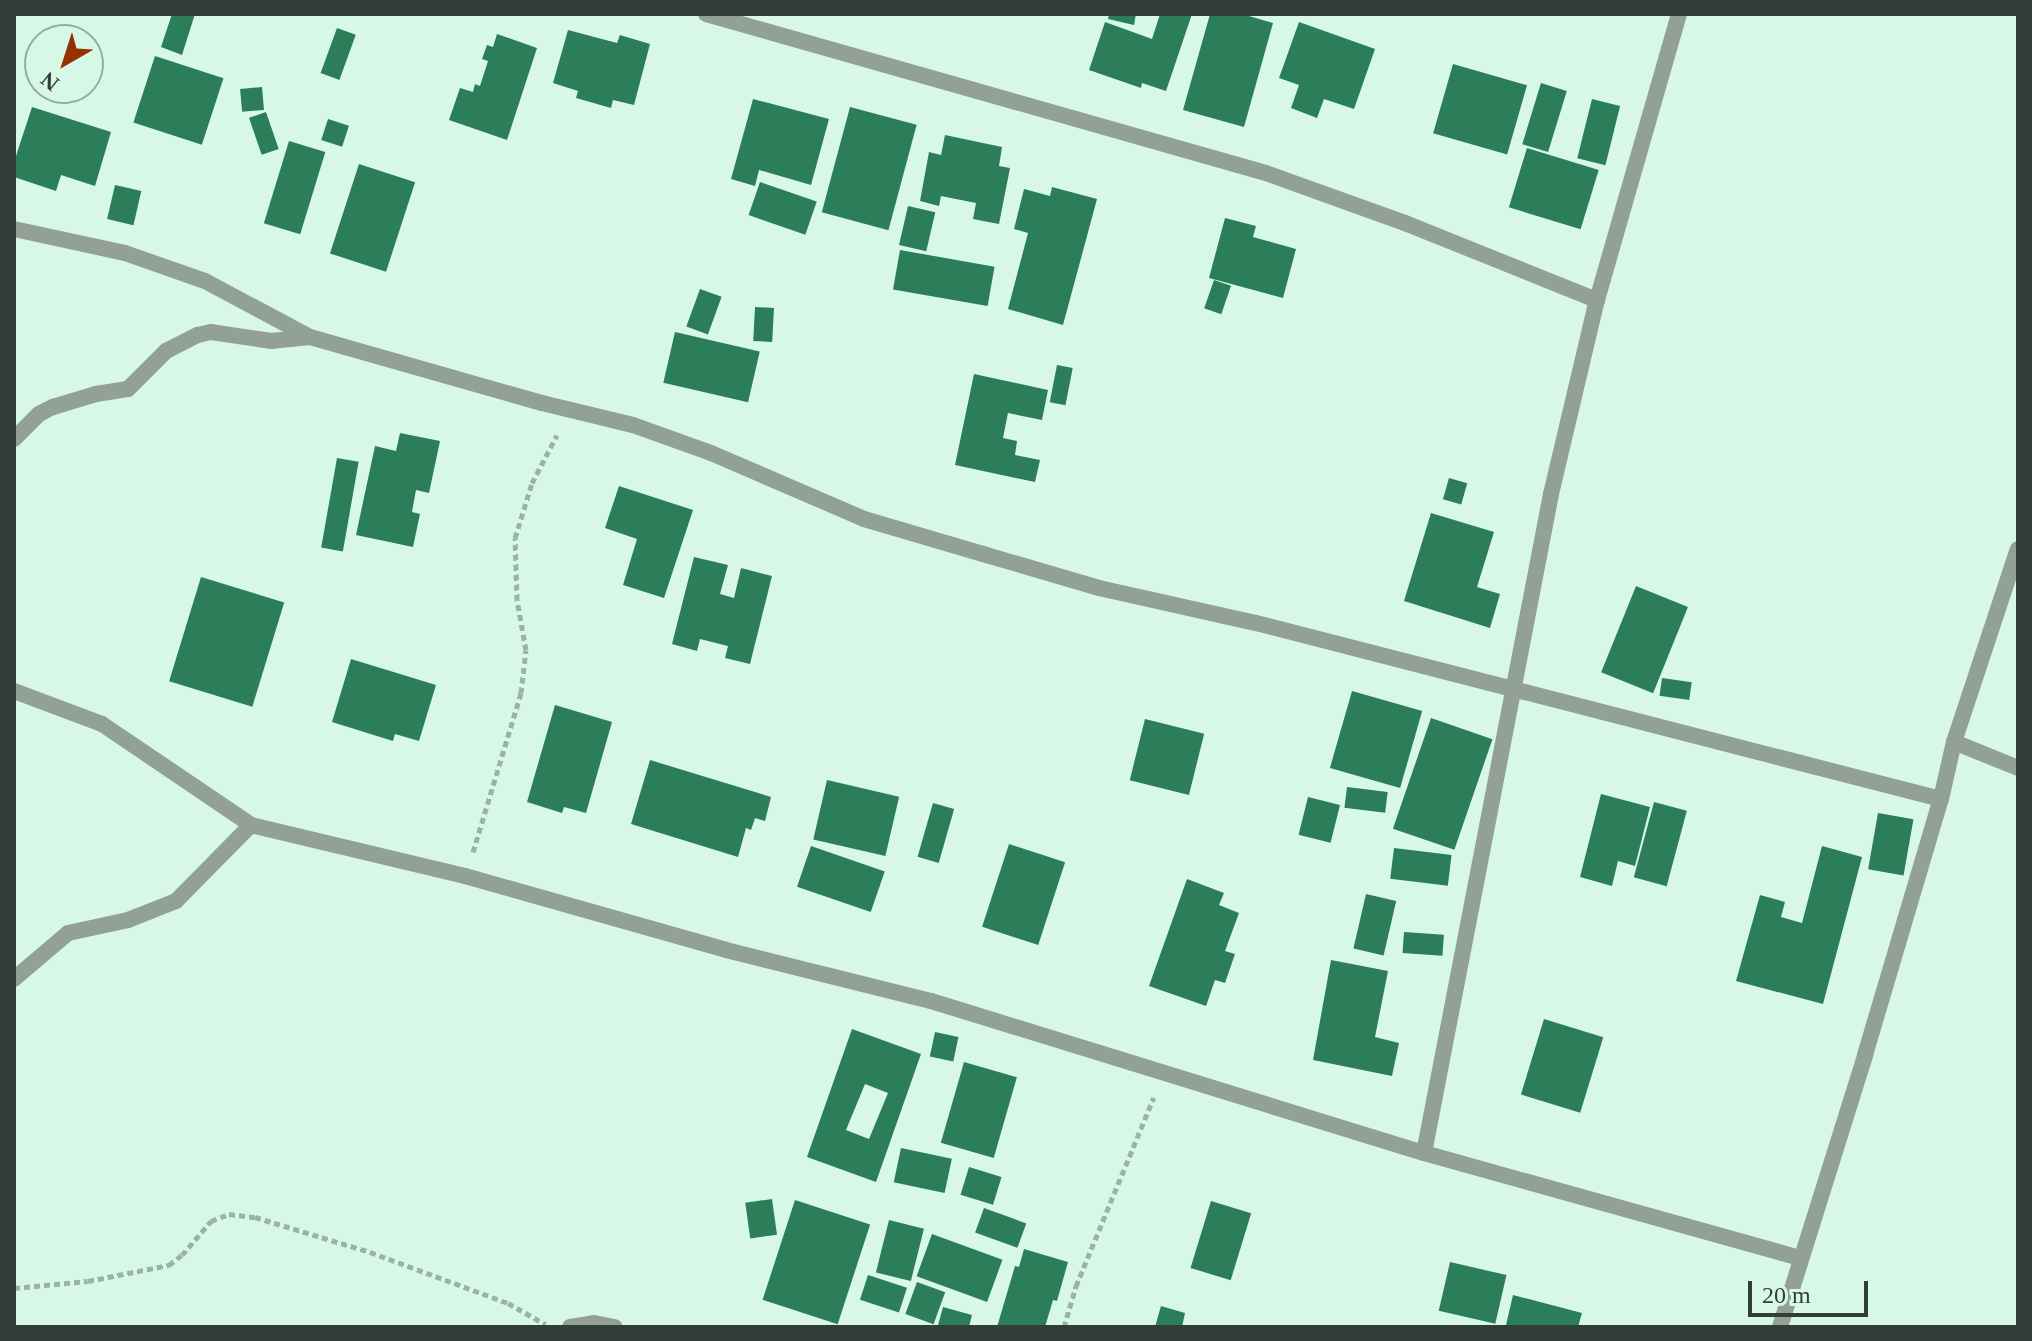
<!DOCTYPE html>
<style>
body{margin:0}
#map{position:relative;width:2032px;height:1341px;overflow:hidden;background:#d7f8e6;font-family:"Times New Roman",serif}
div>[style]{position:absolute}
.building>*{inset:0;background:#2c7e5b;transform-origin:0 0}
.path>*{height:5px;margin-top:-2.5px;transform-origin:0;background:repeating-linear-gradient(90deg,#99b3a5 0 6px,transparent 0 10px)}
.minor>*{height:16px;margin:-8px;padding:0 8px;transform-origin:8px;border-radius:8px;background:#92a098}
span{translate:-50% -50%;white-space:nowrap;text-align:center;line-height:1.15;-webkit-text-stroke:8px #d7f8e6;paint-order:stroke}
.frame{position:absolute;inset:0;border:16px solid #313e37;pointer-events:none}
.north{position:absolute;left:24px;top:24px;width:80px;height:80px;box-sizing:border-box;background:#d7f8e6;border:2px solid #95aea0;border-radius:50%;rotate:219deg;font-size:22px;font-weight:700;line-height:32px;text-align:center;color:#313e37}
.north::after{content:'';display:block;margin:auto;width:28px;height:36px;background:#963102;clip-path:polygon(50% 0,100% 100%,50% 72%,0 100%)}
.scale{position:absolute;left:1748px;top:1281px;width:120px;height:36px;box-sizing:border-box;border:4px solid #313e37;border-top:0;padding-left:10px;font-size:24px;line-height:28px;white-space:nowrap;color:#313e37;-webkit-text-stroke:6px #d7f8e6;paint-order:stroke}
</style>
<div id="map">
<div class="building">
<i style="clip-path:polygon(172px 14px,195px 14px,182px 55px,161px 47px)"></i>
<i style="clip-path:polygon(1109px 14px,1136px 14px,1134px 25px,1108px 19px)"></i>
<i style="clip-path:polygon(1160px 14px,1192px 14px,1166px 91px,1142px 83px,1141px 88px,1089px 70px,1105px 22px,1152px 39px)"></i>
<i style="clip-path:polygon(1210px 14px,1242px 14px,1273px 23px,1244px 127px,1183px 110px)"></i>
<i style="clip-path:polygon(1299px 22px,1375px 49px,1354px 109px,1324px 99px,1317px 118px,1291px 108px,1299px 85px,1279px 78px)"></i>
<i style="left:337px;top:28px;width:20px;height:48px;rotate:20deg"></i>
<i style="clip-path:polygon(568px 30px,617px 43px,620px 35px,650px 44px,634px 105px,613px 100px,611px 108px,576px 98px,578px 91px,553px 83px)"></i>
<i style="clip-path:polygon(497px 34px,537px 48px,507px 140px,449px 120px,460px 88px,473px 92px,475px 84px,480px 86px,488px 61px,482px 59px,487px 45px,493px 47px)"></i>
<i style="left:155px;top:56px;width:72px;height:70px;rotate:18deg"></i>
<i style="left:1453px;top:64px;width:77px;height:72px;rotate:16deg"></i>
<i style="left:1541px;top:83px;width:27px;height:64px;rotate:17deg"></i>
<i style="left:262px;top:87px;width:23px;height:22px;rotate:85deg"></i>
<i style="clip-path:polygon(753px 99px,829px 119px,811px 185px,759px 170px,755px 186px,731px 179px)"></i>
<i style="left:1592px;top:99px;width:29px;height:61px;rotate:14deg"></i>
<i style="clip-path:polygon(32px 107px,111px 132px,95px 186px,61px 175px,56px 191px,14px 177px,14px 162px)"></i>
<i style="left:850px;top:107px;width:69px;height:109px;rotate:15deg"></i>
<i style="left:266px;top:112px;width:39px;height:18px;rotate:71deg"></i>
<i style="left:328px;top:119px;width:22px;height:22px;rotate:18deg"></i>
<i style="clip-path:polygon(945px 135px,1002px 147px,999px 166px,1010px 168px,999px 224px,973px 219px,976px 203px,941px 196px,939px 206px,920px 201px,929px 152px,941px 155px)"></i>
<i style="left:289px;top:141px;width:38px;height:86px;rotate:17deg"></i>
<i style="left:1527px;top:148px;width:75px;height:62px;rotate:17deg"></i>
<i style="left:359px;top:164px;width:59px;height:94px;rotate:18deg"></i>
<i style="left:760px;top:182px;width:60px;height:35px;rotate:19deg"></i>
<i style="left:115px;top:185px;width:27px;height:35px;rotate:13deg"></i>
<i style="clip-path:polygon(1052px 187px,1097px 199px,1063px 325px,1008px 309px,1028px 233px,1014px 229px,1024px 189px,1050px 196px)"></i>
<i style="left:908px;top:206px;width:28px;height:40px;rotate:13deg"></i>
<i style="clip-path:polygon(1225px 218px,1256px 226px,1253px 237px,1296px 249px,1283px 298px,1209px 278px)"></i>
<i style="left:900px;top:250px;width:96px;height:40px;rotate:10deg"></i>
<i style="left:1214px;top:280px;width:18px;height:30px;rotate:19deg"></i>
<i style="left:700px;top:289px;width:23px;height:40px;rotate:20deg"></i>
<i style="left:755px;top:307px;width:19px;height:34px;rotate:3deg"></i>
<i style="left:675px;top:332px;width:87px;height:52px;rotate:13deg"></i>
<i style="left:1057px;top:365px;width:16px;height:38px;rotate:11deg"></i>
<i style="clip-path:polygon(974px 374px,1048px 390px,1042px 420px,1008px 413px,1003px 438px,1017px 441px,1015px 455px,1040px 460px,1035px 482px,955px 465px)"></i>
<i style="clip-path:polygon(400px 433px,440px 441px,429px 493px,416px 490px,412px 512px,420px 514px,413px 547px,356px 535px,375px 446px,396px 451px)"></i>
<i style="left:337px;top:458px;width:22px;height:91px;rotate:10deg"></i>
<i style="left:1449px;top:478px;width:19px;height:22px;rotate:16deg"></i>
<i style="clip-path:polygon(619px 486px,693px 510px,664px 598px,623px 585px,637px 539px,605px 528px)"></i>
<i style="clip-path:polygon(1431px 513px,1494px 532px,1477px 587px,1500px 594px,1490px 628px,1404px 601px)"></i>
<i style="clip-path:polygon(694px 557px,728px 565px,720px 594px,734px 598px,741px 568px,772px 576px,750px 664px,725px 658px,728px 646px,700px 639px,697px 651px,672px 644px)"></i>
<i style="left:201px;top:577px;width:87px;height:109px;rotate:17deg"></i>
<i style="left:1636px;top:586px;width:56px;height:93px;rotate:22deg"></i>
<i style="clip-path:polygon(351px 659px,436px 685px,419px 741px,395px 734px,393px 741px,332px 722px)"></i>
<i style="left:1662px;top:678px;width:30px;height:18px;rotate:8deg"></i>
<i style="left:1352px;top:691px;width:73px;height:80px;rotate:16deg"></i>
<i style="clip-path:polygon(555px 705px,612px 722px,586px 813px,564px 807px,562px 813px,527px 802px)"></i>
<i style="left:1431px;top:718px;width:65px;height:117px;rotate:19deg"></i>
<i style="left:1145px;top:719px;width:61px;height:63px;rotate:14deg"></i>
<i style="clip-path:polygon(650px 760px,771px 797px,765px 821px,755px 818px,751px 830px,746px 828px,738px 857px,631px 824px)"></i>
<i style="left:827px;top:780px;width:74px;height:61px;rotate:13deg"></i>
<i style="left:1347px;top:787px;width:41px;height:21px;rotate:7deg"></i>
<i style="clip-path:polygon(1601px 794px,1650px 807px,1635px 866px,1618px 861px,1612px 886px,1580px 877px)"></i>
<i style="left:1308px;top:797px;width:33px;height:39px;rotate:14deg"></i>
<i style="left:1654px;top:802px;width:34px;height:78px;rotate:15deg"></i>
<i style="left:933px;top:803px;width:22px;height:56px;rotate:16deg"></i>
<i style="left:1878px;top:813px;width:36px;height:57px;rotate:10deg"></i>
<i style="left:1009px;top:844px;width:59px;height:87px;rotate:18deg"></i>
<i style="left:811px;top:846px;width:78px;height:43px;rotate:19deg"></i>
<i style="clip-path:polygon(1822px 846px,1862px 857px,1823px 1004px,1736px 981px,1760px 895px,1785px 902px,1781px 917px,1802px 923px)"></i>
<i style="left:1394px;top:848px;width:58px;height:31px;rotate:7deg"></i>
<i style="clip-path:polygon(1187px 879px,1224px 893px,1219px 905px,1239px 913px,1225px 951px,1235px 954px,1225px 983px,1215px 980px,1206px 1006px,1149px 986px)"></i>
<i style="left:1366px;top:894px;width:31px;height:56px;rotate:13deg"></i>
<i style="left:1404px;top:932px;width:40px;height:21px;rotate:4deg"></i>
<i style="clip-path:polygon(1331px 960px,1388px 971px,1375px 1037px,1399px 1043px,1392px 1076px,1313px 1060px)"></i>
<i style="left:1544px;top:1019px;width:62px;height:79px;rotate:17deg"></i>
<i style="clip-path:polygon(evenodd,852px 1029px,921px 1054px,876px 1182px,807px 1157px,852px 1029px,865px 1084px,888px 1093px,869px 1139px,846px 1130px,865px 1084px)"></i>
<i style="left:935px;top:1032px;width:24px;height:25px;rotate:12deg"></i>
<i style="left:964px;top:1062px;width:55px;height:84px;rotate:16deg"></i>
<i style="left:901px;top:1148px;width:52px;height:35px;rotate:12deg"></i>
<i style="left:969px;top:1167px;width:34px;height:29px;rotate:17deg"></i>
<i style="left:772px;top:1199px;width:36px;height:27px;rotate:82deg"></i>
<i style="left:795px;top:1200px;width:79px;height:105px;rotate:18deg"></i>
<i style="left:1211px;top:1201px;width:42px;height:70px;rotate:17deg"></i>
<i style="left:984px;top:1208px;width:45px;height:26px;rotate:20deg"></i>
<i style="left:889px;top:1220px;width:36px;height:54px;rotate:14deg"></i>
<i style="left:932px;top:1234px;width:75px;height:45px;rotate:20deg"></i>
<i style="clip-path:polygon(1024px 1249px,1068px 1262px,1057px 1301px,1053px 1300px,1045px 1327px,997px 1327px,1015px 1266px,1019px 1267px)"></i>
<i style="left:1450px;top:1262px;width:58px;height:50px;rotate:13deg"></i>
<i style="left:868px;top:1275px;width:41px;height:26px;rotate:18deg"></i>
<i style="left:917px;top:1282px;width:30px;height:34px;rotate:20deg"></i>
<i style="clip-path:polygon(1513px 1295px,1582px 1313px,1578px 1327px,1506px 1325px)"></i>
<i style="clip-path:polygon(1161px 1306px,1185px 1313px,1182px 1327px,1155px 1327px)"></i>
<i style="clip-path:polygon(943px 1307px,972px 1315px,969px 1327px,938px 1325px)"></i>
</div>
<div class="path">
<i style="left:473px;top:852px;width:166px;rotate:-73.2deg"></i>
<i style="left:521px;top:693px;width:43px;rotate:-83.4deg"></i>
<i style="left:526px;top:650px;width:51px;rotate:-100.2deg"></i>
<i style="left:517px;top:600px;width:62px;rotate:-91.8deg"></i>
<i style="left:515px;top:538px;width:58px;rotate:-72.8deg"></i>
<i style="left:532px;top:483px;width:54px;rotate:-62.5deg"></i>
<i style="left:14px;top:1288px;width:74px;rotate:-5.4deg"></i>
<i style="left:88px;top:1281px;width:83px;rotate:-11.2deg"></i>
<i style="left:169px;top:1265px;width:16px;rotate:-38deg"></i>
<i style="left:182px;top:1255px;width:45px;rotate:-49.5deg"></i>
<i style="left:211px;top:1221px;width:19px;rotate:-21deg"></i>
<i style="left:229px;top:1214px;width:26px;rotate:7deg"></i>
<i style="left:255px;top:1217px;width:120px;rotate:16.9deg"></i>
<i style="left:370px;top:1252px;width:147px;rotate:20.3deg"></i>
<i style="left:508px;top:1303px;width:43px;rotate:29.6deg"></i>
<i style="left:1064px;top:1327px;width:43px;rotate:-73.7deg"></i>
<i style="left:1076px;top:1286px;width:204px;rotate:-67.6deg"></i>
</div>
<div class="minor">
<i style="left:706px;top:14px;width:582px;rotate:15.85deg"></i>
<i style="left:1266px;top:173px;width:148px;rotate:19.8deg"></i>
<i style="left:1405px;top:223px;width:207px;rotate:21.9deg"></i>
<i style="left:14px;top:229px;width:114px;rotate:12.2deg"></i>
<i style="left:125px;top:253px;width:85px;rotate:19.3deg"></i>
<i style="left:205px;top:281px;width:119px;rotate:28.1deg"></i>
<i style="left:310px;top:337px;width:241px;rotate:15.9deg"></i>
<i style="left:542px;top:403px;width:94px;rotate:13.6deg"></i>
<i style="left:633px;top:425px;width:83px;rotate:19.7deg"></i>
<i style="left:711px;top:453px;width:167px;rotate:23.3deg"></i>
<i style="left:864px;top:519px;width:124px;rotate:16.4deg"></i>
<i style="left:983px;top:554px;width:121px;rotate:16.3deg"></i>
<i style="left:1099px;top:588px;width:161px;rotate:12.6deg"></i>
<i style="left:1256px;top:623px;width:707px;rotate:14.41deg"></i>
<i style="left:14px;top:439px;width:35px;rotate:-45deg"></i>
<i style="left:39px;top:414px;width:16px;rotate:-27deg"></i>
<i style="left:53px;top:407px;width:45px;rotate:-16.8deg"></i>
<i style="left:96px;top:394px;width:32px;rotate:-9deg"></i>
<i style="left:128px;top:389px;width:54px;rotate:-45deg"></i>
<i style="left:166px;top:351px;width:36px;rotate:-27deg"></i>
<i style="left:198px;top:335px;width:13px;rotate:-13deg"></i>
<i style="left:211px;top:332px;width:61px;rotate:8.5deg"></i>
<i style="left:271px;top:341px;width:39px;rotate:-6deg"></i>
<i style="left:14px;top:691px;width:94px;rotate:20.6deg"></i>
<i style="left:102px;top:724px;width:180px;rotate:34.1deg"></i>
<i style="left:251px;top:825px;width:220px;rotate:13.4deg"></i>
<i style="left:465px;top:876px;width:271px;rotate:15.8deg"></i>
<i style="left:726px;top:950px;width:211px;rotate:14deg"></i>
<i style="left:931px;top:1001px;width:516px;rotate:17.14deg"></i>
<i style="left:1424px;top:1153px;width:390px;rotate:15.6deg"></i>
<i style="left:1954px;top:742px;width:69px;rotate:22.1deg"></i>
<i style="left:14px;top:979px;width:71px;rotate:-40.4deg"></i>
<i style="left:68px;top:933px;width:61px;rotate:-12.2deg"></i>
<i style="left:128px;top:920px;width:52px;rotate:-21.6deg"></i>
<i style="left:176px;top:901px;width:107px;rotate:-45.4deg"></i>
<i style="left:1424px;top:1153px;width:671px;rotate:-79.09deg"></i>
<i style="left:1551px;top:494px;width:199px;rotate:-76.7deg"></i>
<i style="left:1597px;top:300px;width:298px;rotate:-74deg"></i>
<i style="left:570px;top:1327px;width:24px;rotate:-9deg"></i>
<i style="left:594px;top:1323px;width:21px;rotate:11deg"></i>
<i style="left:1780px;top:1327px;width:285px;rotate:-72.6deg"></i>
<i style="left:1865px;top:1055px;width:267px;rotate:-73.5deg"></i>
<i style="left:1941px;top:799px;width:58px;rotate:-77.2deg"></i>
<i style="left:1954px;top:742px;width:203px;rotate:-71.7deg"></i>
</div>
<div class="frame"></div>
<div class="north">N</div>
<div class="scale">20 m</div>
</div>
